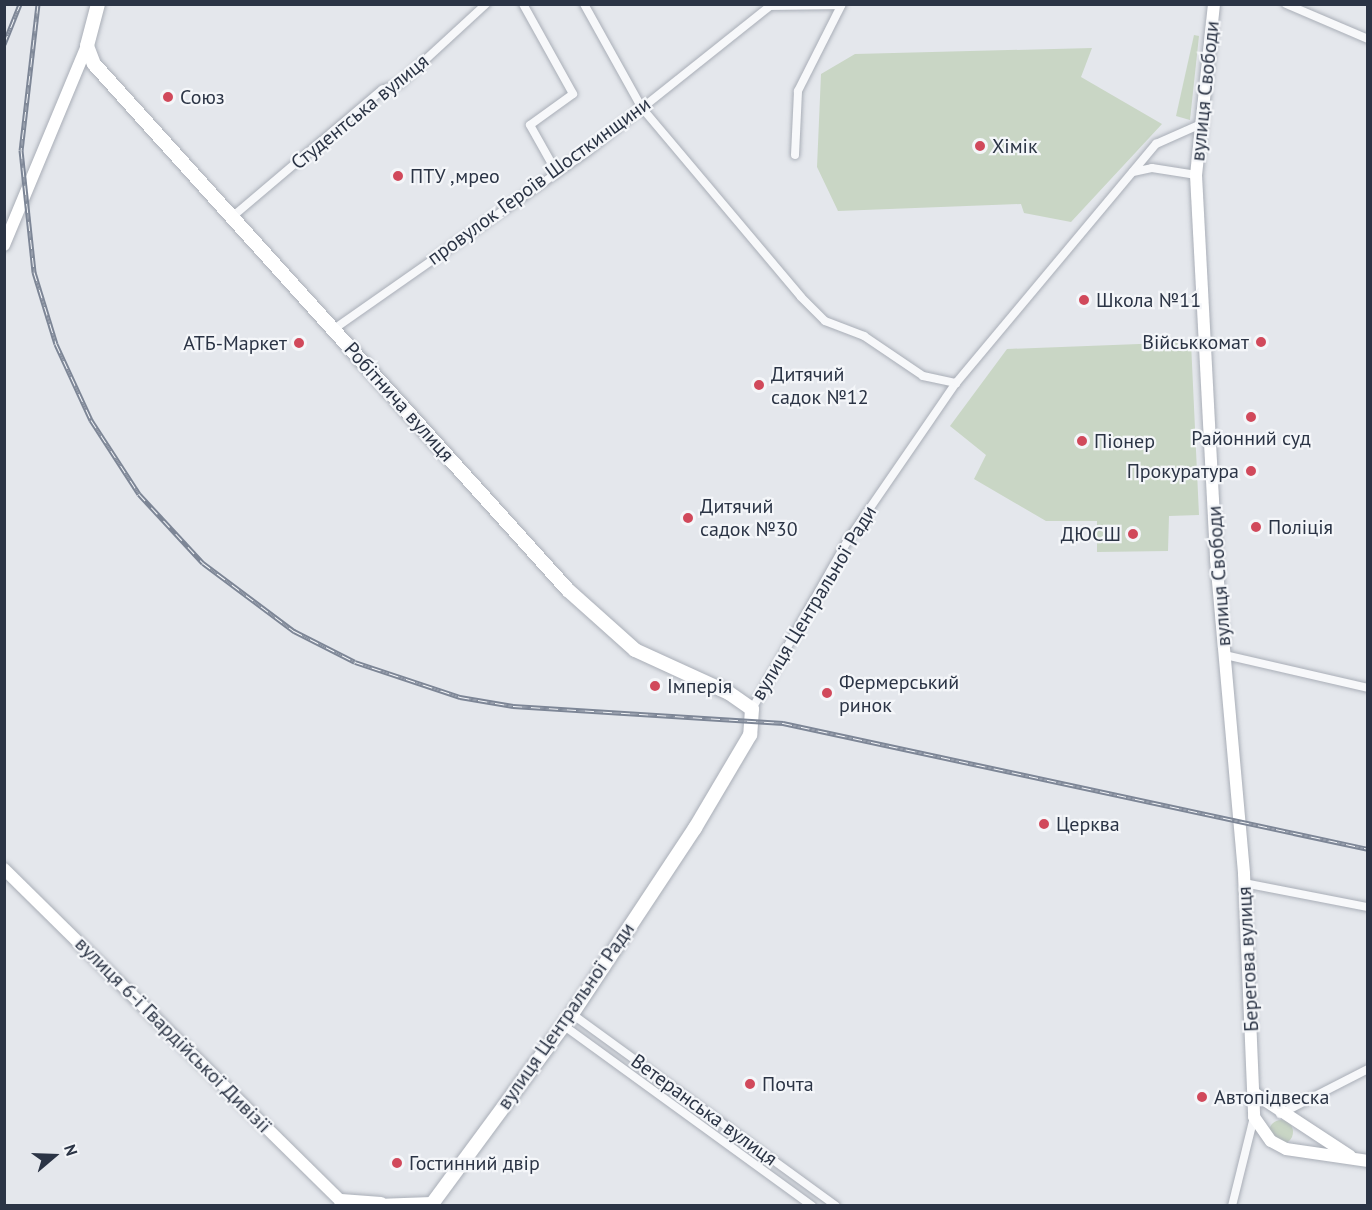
<!DOCTYPE html>
<meta charset="utf-8">
<style>
body{margin:0}
#map{position:relative;width:1372px;height:1210px;overflow:hidden;background:#e4e7ec;font-family:"PT Sans",sans-serif}
div>[style]{position:absolute}
.green>*{inset:0;background:#c9d6c5}
.round{border-radius:50%}
.roads{filter:drop-shadow(0 0 2px #a9aeb7) drop-shadow(0 0 2px #a9aeb7)}
.minor>*{height:8px;margin:-4px;padding:0 4px;transform-origin:4px;border-radius:4px;background:#f7f8fa}
.secondary>*{height:12px;margin:-6px;padding:0 6px;transform-origin:6px;border-radius:6px;background:#fff}
.primary>*{height:14px;margin:-7px;padding:0 7px;transform-origin:7px;border-radius:7px;background:#fff}
.rail>*{height:5px;margin-top:-2.5px;transform-origin:0;background:repeating-linear-gradient(90deg,#f4f6f9 0 9px,#7d8696 0 18px);box-sizing:border-box;border-block:2px solid #7d8696}
.dots>*{width:16px;height:16px;translate:-50% -50%;box-sizing:border-box;border:3px solid #f4f6f9;border-radius:50%}
span{translate:-50% -50%;white-space:nowrap;text-align:center;line-height:1.15;-webkit-text-stroke:4.5px #f4f6f9;paint-order:stroke}
.street-label{font-size:20px;color:#2b3445}
.poi-label{font-size:20px;color:#2b3445}
.left{translate:0 -50%;text-align:left}
.right{translate:-100% -50%;text-align:right}
.frame{position:absolute;inset:0;border:6px solid #2b3445;pointer-events:none}
.north{position:absolute;left:24px;top:1126px;width:60px;height:60px;-webkit-text-stroke:4px #f4f6f9;paint-order:stroke;rotate:71deg;font-size:16px;font-weight:700;line-height:24px;text-align:center;color:#2b3445}
.north::after{content:'';display:block;margin:auto;width:21px;height:27px;background:#2b3445;clip-path:polygon(50% 0,100% 100%,50% 72%,0 100%)}
</style>
<div id="map">
<div class="green">
<i style="clip-path:polygon(1194px 35px,1199px 36px,1190px 120px,1176px 116px)"></i>
<i style="clip-path:polygon(1092px 48px,1081px 77px,1162px 124px,1071px 222px,1024px 213px,1021px 204px,838px 211px,817px 167px,821px 74px,855px 54px)"></i>
<i style="clip-path:polygon(1191px 342px,1199px 515px,1169px 516px,1168px 551px,1097px 552px,1097px 521px,1046px 521px,974px 479px,986px 455px,950px 426px,1007px 349px)"></i>
<i class="round" style="left:1269px;top:1120px;width:24px;height:24px"></i>
</div>
<div class="roads">
<div class="minor">
<i style="left:523px;top:4px;width:103px;rotate:60.9deg"></i>
<i style="left:573px;top:94px;width:53px;rotate:144.2deg"></i>
<i style="left:530px;top:125px;width:55px;rotate:60.6deg"></i>
<i style="left:584px;top:4px;width:119px;rotate:60.9deg"></i>
<i style="left:642px;top:108px;width:247px;rotate:49.9deg"></i>
<i style="left:801px;top:297px;width:34px;rotate:45deg"></i>
<i style="left:825px;top:321px;width:42px;rotate:21deg"></i>
<i style="left:864px;top:336px;width:71px;rotate:34.1deg"></i>
<i style="left:923px;top:376px;width:34px;rotate:12deg"></i>
<i style="left:1286px;top:4px;width:89px;rotate:23.1deg"></i>
<i style="left:795px;top:155px;width:64px;rotate:-87.3deg"></i>
<i style="left:798px;top:91px;width:97px;rotate:-63.2deg"></i>
<i style="left:1133px;top:172px;width:19px;rotate:-12deg"></i>
<i style="left:1152px;top:168px;width:45px;rotate:9deg"></i>
<i style="left:232px;top:217px;width:197px;rotate:-40.3deg"></i>
<i style="left:382px;top:90px;width:19px;rotate:-21deg"></i>
<i style="left:400px;top:83px;width:117px;rotate:-42.6deg"></i>
<i style="left:334px;top:329px;width:309px;rotate:-35deg"></i>
<i style="left:587px;top:152px;width:234px;rotate:-38.6deg"></i>
<i style="left:770px;top:6px;width:71px;rotate:-0.8deg"></i>
<i style="left:1225px;top:655px;width:147px;rotate:13deg"></i>
<i style="left:752px;top:709px;width:194px;rotate:-60.4deg"></i>
<i style="left:848px;top:540px;width:191px;rotate:-55.5deg"></i>
<i style="left:956px;top:383px;width:312px;rotate:-50.1deg"></i>
<i style="left:1156px;top:144px;width:49px;rotate:-24deg"></i>
<i style="left:1244px;top:883px;width:126px;rotate:11deg"></i>
<i style="left:572px;top:1014px;width:326px;rotate:36deg"></i>
<i style="left:563px;top:1025px;width:308px;rotate:36deg"></i>
<i style="left:1280px;top:1114px;width:99px;rotate:-27.1deg"></i>
<i style="left:1232px;top:1206px;width:92px;rotate:-76.1deg"></i>
</div>
<div class="secondary">
<i style="left:1214px;top:4px;width:172px;rotate:96deg"></i>
<i style="left:1196px;top:175px;width:385px;rotate:87deg"></i>
<i style="left:1216px;top:559px;width:316px;rotate:84.9deg"></i>
<i style="left:1244px;top:874px;width:243px;rotate:87.6deg"></i>
<i style="left:1254px;top:1117px;width:29px;rotate:55deg"></i>
<i style="left:1271px;top:1141px;width:17px;rotate:28deg"></i>
<i style="left:1286px;top:1149px;width:83px;rotate:8.3deg"></i>
<i style="left:4px;top:245px;width:216px;rotate:-67.4deg"></i>
<i style="left:4px;top:869px;width:473px;rotate:44.6deg"></i>
<i style="left:1254px;top:1093px;width:115px;rotate:33.3deg"></i>
</div>
<div class="primary">
<i style="left:98px;top:4px;width:43px;rotate:104.7deg"></i>
<i style="left:87px;top:46px;width:19px;rotate:69deg"></i>
<i style="left:94px;top:64px;width:708px;rotate:47.98deg"></i>
<i style="left:568px;top:590px;width:90px;rotate:41.8deg"></i>
<i style="left:635px;top:650px;width:103px;rotate:24.6deg"></i>
<i style="left:729px;top:693px;width:28px;rotate:35deg"></i>
<i style="left:752px;top:709px;width:26px;rotate:94deg"></i>
<i style="left:750px;top:735px;width:108px;rotate:120.6deg"></i>
<i style="left:695px;top:828px;width:223px;rotate:123.5deg"></i>
<i style="left:572px;top:1014px;width:236px;rotate:126.4deg"></i>
<i style="left:341px;top:1201px;width:40px;rotate:4.3deg"></i>
<i style="left:377px;top:1206px;width:55px;rotate:-2.1deg"></i>
</div>
</div>
<div class="rail">
<i style="left:38px;top:4px;width:147px;rotate:96.6deg"></i>
<i style="left:21px;top:150px;width:123px;rotate:83.9deg"></i>
<i style="left:34px;top:272px;width:75px;rotate:73deg"></i>
<i style="left:56px;top:344px;width:84px;rotate:65.3deg"></i>
<i style="left:91px;top:420px;width:88px;rotate:57deg"></i>
<i style="left:139px;top:494px;width:94px;rotate:47.2deg"></i>
<i style="left:203px;top:563px;width:114px;rotate:36.8deg"></i>
<i style="left:294px;top:631px;width:68px;rotate:26.9deg"></i>
<i style="left:355px;top:662px;width:111px;rotate:18.4deg"></i>
<i style="left:460px;top:697px;width:54px;rotate:9.6deg"></i>
<i style="left:513px;top:706px;width:271px;rotate:3.6deg"></i>
<i style="left:783px;top:723px;width:598px;rotate:12.15deg"></i>
<i style="left:4px;top:44px;width:43px;rotate:-68.2deg"></i>
</div>
<div class="dots">
<i style="left:168px;top:97px;background:#d1495b"></i>
<i style="left:980px;top:146px;background:#d1495b"></i>
<i style="left:398px;top:176px;background:#d1495b"></i>
<i style="left:1084px;top:300px;background:#d1495b"></i>
<i style="left:1261px;top:342px;background:#d1495b"></i>
<i style="left:299px;top:343px;background:#d1495b"></i>
<i style="left:759px;top:385px;background:#d1495b"></i>
<i style="left:1251px;top:417px;background:#d1495b"></i>
<i style="left:1082px;top:441px;background:#d1495b"></i>
<i style="left:1251px;top:471px;background:#d1495b"></i>
<i style="left:688px;top:518px;background:#d1495b"></i>
<i style="left:1256px;top:527px;background:#d1495b"></i>
<i style="left:1133px;top:534px;background:#d1495b"></i>
<i style="left:655px;top:686px;background:#d1495b"></i>
<i style="left:827px;top:693px;background:#d1495b"></i>
<i style="left:1044px;top:824px;background:#d1495b"></i>
<i style="left:750px;top:1084px;background:#d1495b"></i>
<i style="left:1202px;top:1097px;background:#d1495b"></i>
<i style="left:397px;top:1163px;background:#d1495b"></i>
</div>
<div class="street-label">
<span style="left:1205px;top:91px;rotate:-84deg">вулиця Свободи</span>
<span style="left:360px;top:112px;rotate:-39deg">Студентська вулиця</span>
<span style="left:539px;top:181px;rotate:-36deg">провулок Героїв Шосткинщини</span>
<span style="left:399px;top:402px;rotate:48deg">Робітнича вулиця</span>
<span style="left:1219px;top:576px;rotate:-94deg">вулиця Свободи</span>
<span style="left:814px;top:603px;rotate:-59deg">вулиця Центральної Ради</span>
<span style="left:1248px;top:959px;rotate:-93deg">Берегова вулиця</span>
<span style="left:566px;top:1016px;rotate:-55deg">вулиця Центральної Ради</span>
<span style="left:173px;top:1035px;rotate:45deg">вулиця 6-ї Гвардійської Дивізії</span>
<span style="left:704px;top:1110px;rotate:36deg">Ветеранська вулиця</span>
</div>
<div class="poi-label">
<span class="left" style="left:180px;top:97px">Союз</span>
<span class="left" style="left:992px;top:146px">Хімік</span>
<span class="left" style="left:410px;top:176px">ПТУ ,мрео</span>
<span class="left" style="left:1096px;top:300px">Школа №11</span>
<span class="right" style="left:1249px;top:342px">Військкомат</span>
<span class="right" style="left:287px;top:343px">АТБ-Маркет</span>
<span class="left" style="left:771px;top:386px">Дитячий<br>садок №12</span>
<span style="left:1251px;top:438px">Районний суд</span>
<span class="left" style="left:1094px;top:441px">Піонер</span>
<span class="right" style="left:1239px;top:471px">Прокуратура</span>
<span class="left" style="left:700px;top:518px">Дитячий<br>садок №30</span>
<span class="left" style="left:1268px;top:527px">Поліція</span>
<span class="right" style="left:1121px;top:534px">ДЮСШ</span>
<span class="left" style="left:839px;top:694px">Фермерський<br>ринок</span>
<span class="left" style="left:667px;top:686px">Імперія</span>
<span class="left" style="left:1056px;top:824px">Церква</span>
<span class="left" style="left:762px;top:1084px">Почта</span>
<span class="left" style="left:1214px;top:1097px">Автопідвеска</span>
<span class="left" style="left:409px;top:1163px">Гостинний двір</span>
</div>
<div class="frame"></div>
<div class="north">N</div>
</div>
